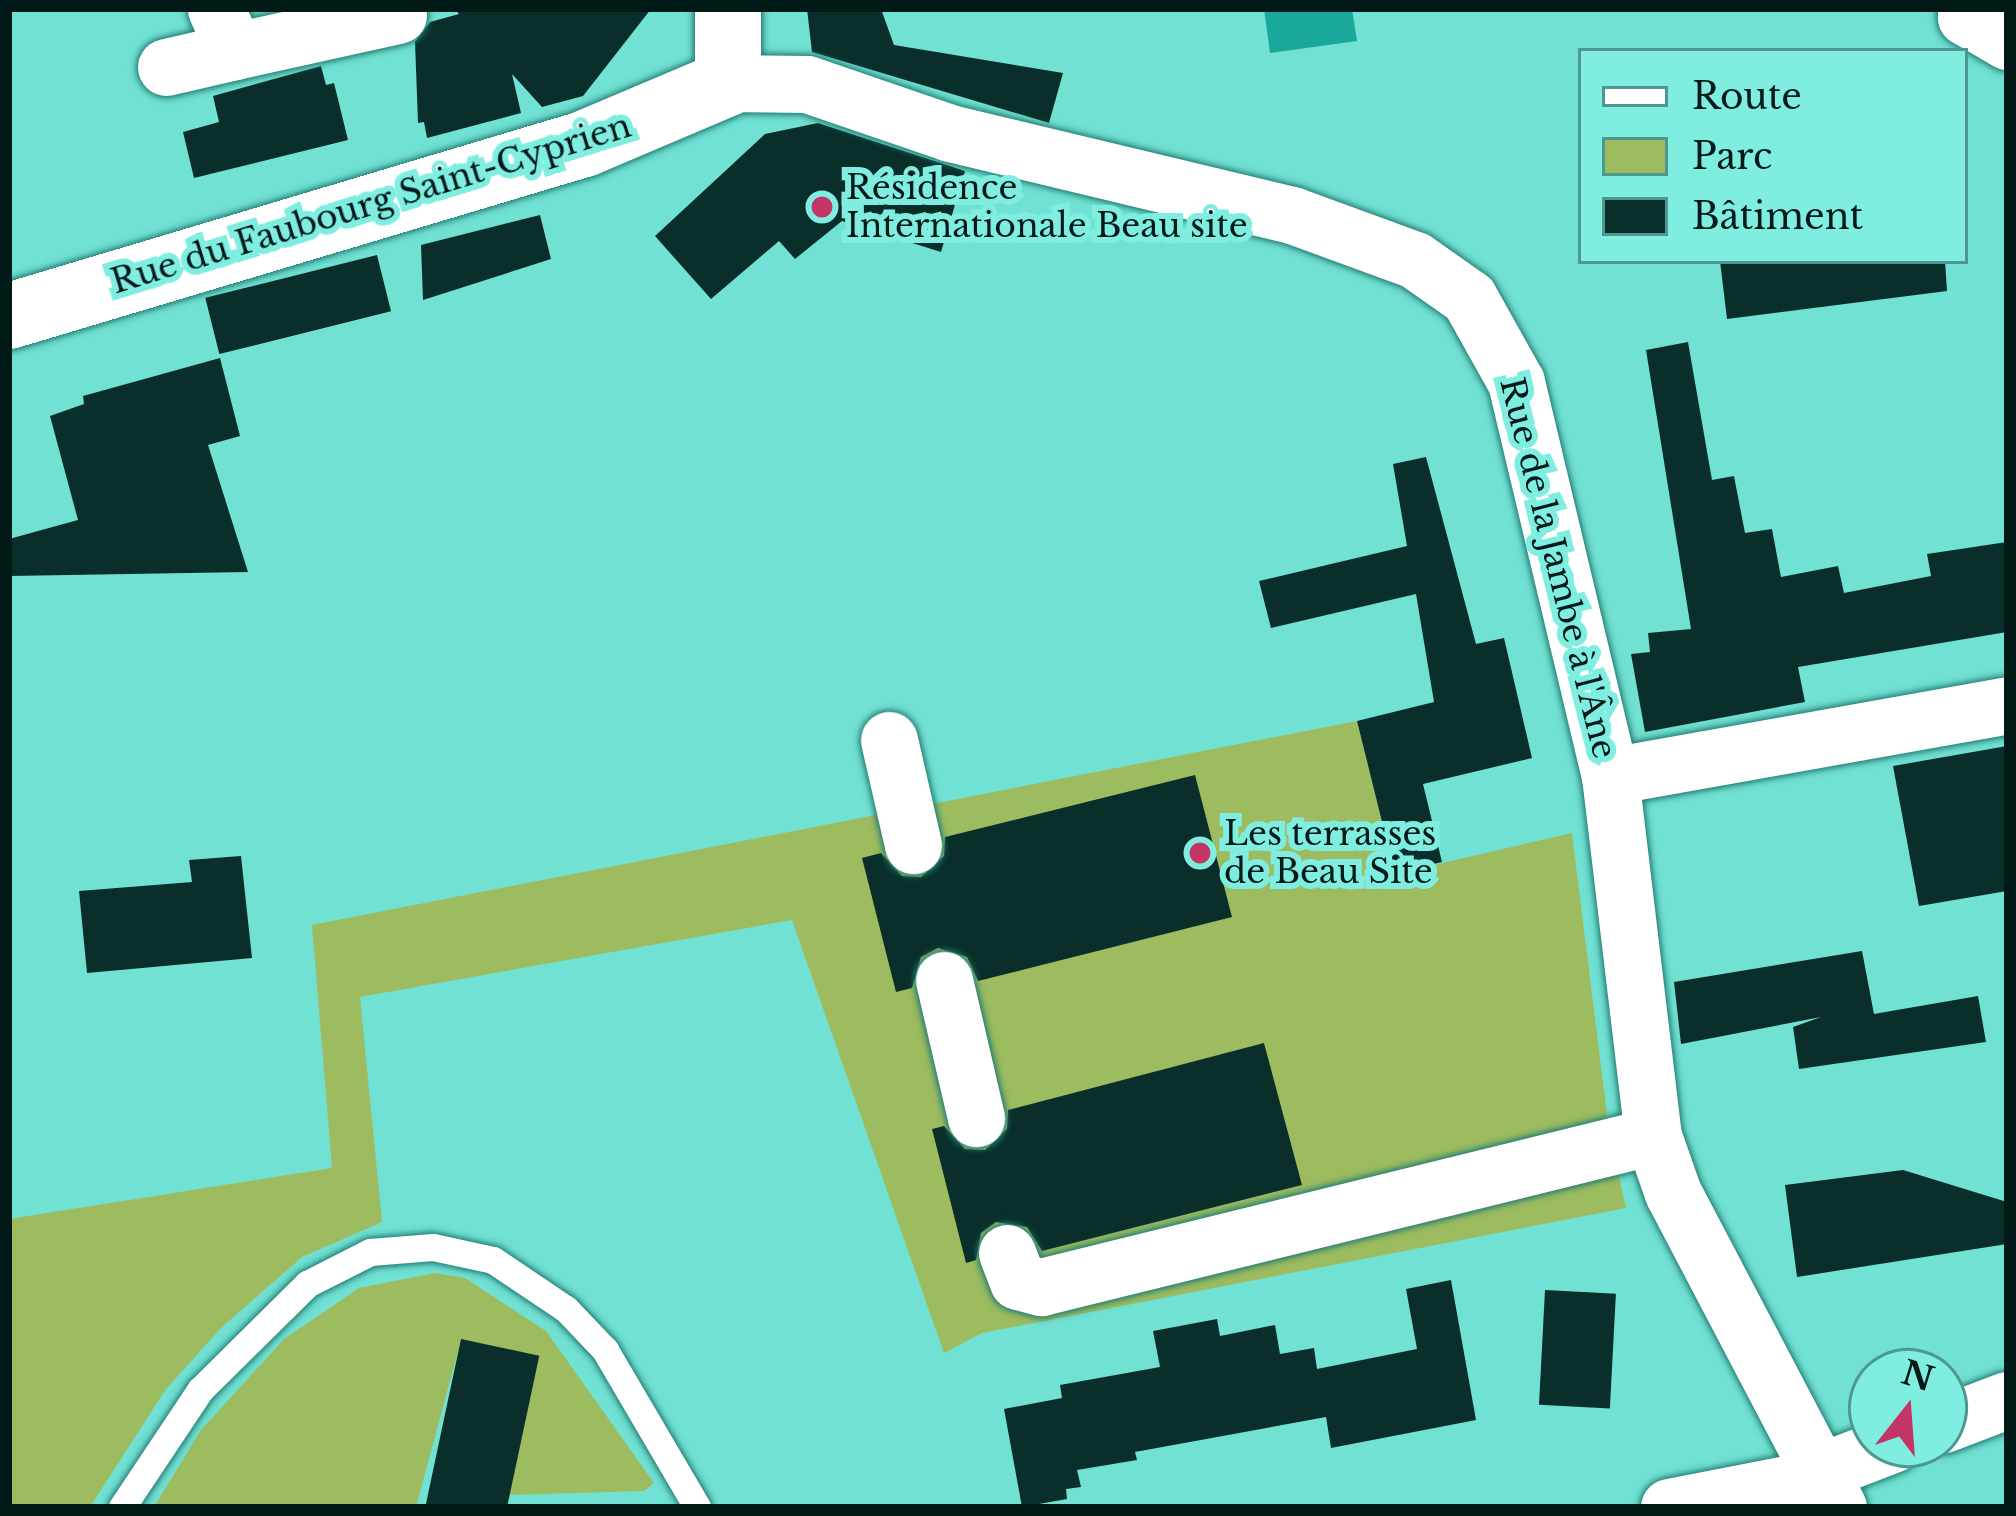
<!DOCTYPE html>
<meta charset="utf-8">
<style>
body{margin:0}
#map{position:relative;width:2016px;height:1516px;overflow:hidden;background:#71e1d3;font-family:"Libre Baskerville",serif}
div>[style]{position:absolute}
.green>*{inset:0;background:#9dbc5f}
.water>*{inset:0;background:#1aa89b}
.building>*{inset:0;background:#0a2f2b;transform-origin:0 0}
.roads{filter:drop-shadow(0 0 3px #217c72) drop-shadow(0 0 3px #217c72)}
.lane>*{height:27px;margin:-13.5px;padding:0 13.5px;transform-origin:13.5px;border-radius:13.5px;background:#fff}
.street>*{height:57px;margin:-28.5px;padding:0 28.5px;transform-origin:28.5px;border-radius:28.5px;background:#fff}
.secondary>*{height:66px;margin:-33px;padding:0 33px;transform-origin:33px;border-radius:33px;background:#fff}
.dots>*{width:33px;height:33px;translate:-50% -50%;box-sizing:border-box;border:6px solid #7feee0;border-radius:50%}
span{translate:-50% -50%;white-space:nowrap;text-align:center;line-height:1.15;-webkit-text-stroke:12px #7feee0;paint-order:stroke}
.poi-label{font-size:33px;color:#021a17}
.left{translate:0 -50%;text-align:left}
.street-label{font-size:33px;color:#021a17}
.frame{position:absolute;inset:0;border:12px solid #021a17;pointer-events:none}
.legend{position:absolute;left:1578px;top:48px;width:390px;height:216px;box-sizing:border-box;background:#7feee0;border:3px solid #4d9990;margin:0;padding:15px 21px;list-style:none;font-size:36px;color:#021a17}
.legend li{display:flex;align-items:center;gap:24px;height:60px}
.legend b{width:60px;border:3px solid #4d9990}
.north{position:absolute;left:1848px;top:1348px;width:120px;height:120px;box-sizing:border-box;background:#7feee0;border:3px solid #4d9990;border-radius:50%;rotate:17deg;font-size:33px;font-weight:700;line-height:48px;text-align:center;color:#021a17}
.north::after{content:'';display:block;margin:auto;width:42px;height:54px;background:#c23566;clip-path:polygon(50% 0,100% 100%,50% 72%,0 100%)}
</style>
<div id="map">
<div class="green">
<i style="clip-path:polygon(1357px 721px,1395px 874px,1572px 833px,1610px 1138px,1626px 1208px,982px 1333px,944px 1353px,792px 920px,360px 997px,382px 1222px,302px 1257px,221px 1328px,166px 1389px,90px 1507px,9px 1507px,9px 1219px,332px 1168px,312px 925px)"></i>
<i style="clip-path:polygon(435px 1273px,465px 1278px,546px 1331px,654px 1483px,644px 1491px,505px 1495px,461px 1340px,416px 1507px,154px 1507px,201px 1430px,284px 1339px,359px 1288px)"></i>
</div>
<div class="water">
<i style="clip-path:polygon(1264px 9px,1352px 9px,1357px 41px,1270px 53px)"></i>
</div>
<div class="building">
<i style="clip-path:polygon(455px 9px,651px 9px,583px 96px,542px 107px,512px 74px,521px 113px,427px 138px,424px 122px,418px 123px,415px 42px,430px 22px,459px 14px)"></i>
<i style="clip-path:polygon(807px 9px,881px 9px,894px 45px,1063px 73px,1049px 123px,812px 52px)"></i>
<i style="clip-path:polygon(321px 66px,326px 85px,334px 83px,348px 140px,194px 178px,183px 132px,219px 122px,213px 96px)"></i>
<i style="clip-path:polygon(818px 123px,965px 171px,941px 252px,842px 221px,795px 259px,779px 241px,711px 299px,655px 236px,765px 134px)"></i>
<i style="clip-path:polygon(540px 215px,551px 259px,423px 300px,421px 245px)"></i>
<i style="left:377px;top:255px;width:58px;height:177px;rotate:76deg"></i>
<i style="clip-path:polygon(1720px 261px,1945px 261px,1947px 291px,1727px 319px)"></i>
<i style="clip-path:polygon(1688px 342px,1712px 480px,1734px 476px,1745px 533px,1772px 529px,1781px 577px,1838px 566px,1844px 593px,1931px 576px,1927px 554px,2007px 542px,2007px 632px,1798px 667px,1805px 702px,1645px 732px,1631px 654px,1650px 652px,1648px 633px,1691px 629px,1646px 350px)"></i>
<i style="clip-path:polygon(220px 358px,240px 436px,208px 445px,248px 572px,9px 576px,9px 539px,78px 520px,50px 416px,84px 404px,83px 396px)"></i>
<i style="clip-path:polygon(1426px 457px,1476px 644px,1504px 638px,1532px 758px,1423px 784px,1442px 862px,1395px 874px,1357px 721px,1434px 702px,1416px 594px,1271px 628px,1259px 581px,1407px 546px,1393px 464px)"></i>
<i style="clip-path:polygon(2007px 746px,2007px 891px,1919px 906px,1893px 766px)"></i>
<i style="clip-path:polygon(1195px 775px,1232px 917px,978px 981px,967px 957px,938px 948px,921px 957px,912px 988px,896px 992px,862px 858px,881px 853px,902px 876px,921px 877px,944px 856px,945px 837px)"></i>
<i style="clip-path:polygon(241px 856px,252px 958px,87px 973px,79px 891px,192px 882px,189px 860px)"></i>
<i style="clip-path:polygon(1862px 951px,1874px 1014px,1868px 1015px,1978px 996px,1986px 1042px,1799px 1069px,1793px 1027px,1821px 1017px,1681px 1044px,1674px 982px)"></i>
<i style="clip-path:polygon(1264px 1043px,1302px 1185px,1042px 1251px,1027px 1227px,996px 1222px,981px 1233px,976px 1260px,966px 1263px,932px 1129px,944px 1126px,965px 1149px,985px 1150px,1007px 1129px,1008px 1110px)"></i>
<i style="clip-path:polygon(1903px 1170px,2007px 1202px,2007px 1244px,1797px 1277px,1785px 1185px)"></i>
<i style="clip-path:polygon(1451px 1280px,1476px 1420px,1331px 1448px,1326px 1417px,1135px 1452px,1137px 1460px,1077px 1470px,1081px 1487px,1066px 1489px,1067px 1499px,1022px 1507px,1004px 1409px,1062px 1398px,1060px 1385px,1160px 1367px,1153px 1331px,1217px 1319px,1220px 1336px,1275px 1325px,1280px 1354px,1314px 1348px,1317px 1369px,1417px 1349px,1406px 1289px)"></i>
<i style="left:1545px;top:1290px;width:71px;height:115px;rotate:3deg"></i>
<i style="left:461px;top:1339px;width:80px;height:172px;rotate:12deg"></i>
</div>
<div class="roads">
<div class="lane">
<i style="left:122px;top:1507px;width:141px;rotate:-56.3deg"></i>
<i style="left:200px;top:1390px;width:151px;rotate:-44.7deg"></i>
<i style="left:307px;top:1284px;width:71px;rotate:-26.9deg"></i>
<i style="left:370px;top:1252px;width:63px;rotate:-4.5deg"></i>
<i style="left:433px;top:1247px;width:61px;rotate:12.2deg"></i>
<i style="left:493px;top:1260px;width:88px;rotate:33.9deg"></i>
<i style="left:566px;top:1309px;width:57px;rotate:46.4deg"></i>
<i style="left:605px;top:1350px;width:182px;rotate:59.6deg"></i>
</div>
<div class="street">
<i style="left:216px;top:9px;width:46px;rotate:65.7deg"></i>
<i style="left:235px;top:51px;width:167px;rotate:-12.5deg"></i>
<i style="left:1966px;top:9px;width:8px;rotate:90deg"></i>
<i style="left:1966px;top:17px;width:48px;rotate:30.3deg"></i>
<i style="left:166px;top:67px;width:71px;rotate:-13.1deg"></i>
<i style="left:728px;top:83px;width:79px;rotate:0.7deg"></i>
<i style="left:807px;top:84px;width:151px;rotate:18.9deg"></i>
<i style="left:950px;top:133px;width:352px;rotate:13.5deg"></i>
<i style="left:1292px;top:215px;width:131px;rotate:20.1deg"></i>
<i style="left:1415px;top:260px;width:66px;rotate:35.1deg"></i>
<i style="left:1469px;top:298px;width:96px;rotate:60.8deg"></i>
<i style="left:1516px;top:382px;width:405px;rotate:76.6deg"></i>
<i style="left:1610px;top:776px;width:363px;rotate:83.2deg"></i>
<i style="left:1653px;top:1136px;width:60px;rotate:70.7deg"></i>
<i style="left:1673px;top:1193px;width:355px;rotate:62.3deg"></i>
<i style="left:889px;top:740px;width:108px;rotate:77.1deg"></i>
<i style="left:1610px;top:776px;width:403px;rotate:-10.1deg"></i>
<i style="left:944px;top:980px;width:142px;rotate:76.9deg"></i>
<i style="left:1007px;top:1253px;width:30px;rotate:69deg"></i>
<i style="left:1018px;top:1281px;width:24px;rotate:15deg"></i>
<i style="left:1041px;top:1287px;width:630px;rotate:-13.86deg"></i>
<i style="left:1944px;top:1424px;width:67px;rotate:-20.9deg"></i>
<i style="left:1669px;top:1507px;width:124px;rotate:-11.1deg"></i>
<i style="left:1791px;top:1483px;width:108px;rotate:-21.1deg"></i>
</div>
<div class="secondary">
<i style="left:9px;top:316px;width:600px;rotate:-16.65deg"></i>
<i style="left:584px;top:144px;width:156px;rotate:-23deg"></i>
<i style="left:728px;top:83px;width:74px;rotate:-90deg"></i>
</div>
</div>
<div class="dots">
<i style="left:822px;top:207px;background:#c23566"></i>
<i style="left:1200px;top:853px;background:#c23566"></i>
</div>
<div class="poi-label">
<span class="left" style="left:846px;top:207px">Résidence<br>Internationale Beau site</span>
<span class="left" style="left:1224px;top:853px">Les terrasses<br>de Beau Site</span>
</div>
<div class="street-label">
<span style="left:371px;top:204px;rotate:-17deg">Rue du Faubourg Saint-Cyprien</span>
<span style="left:1558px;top:568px;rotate:76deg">Rue de la Jambe à l'Âne</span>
</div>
<div class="frame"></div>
<ul class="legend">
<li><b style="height:15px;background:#fff"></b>Route</li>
<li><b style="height:33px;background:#9dbc5f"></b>Parc</li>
<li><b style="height:33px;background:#0a2f2b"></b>Bâtiment</li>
</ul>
<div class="north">N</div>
</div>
